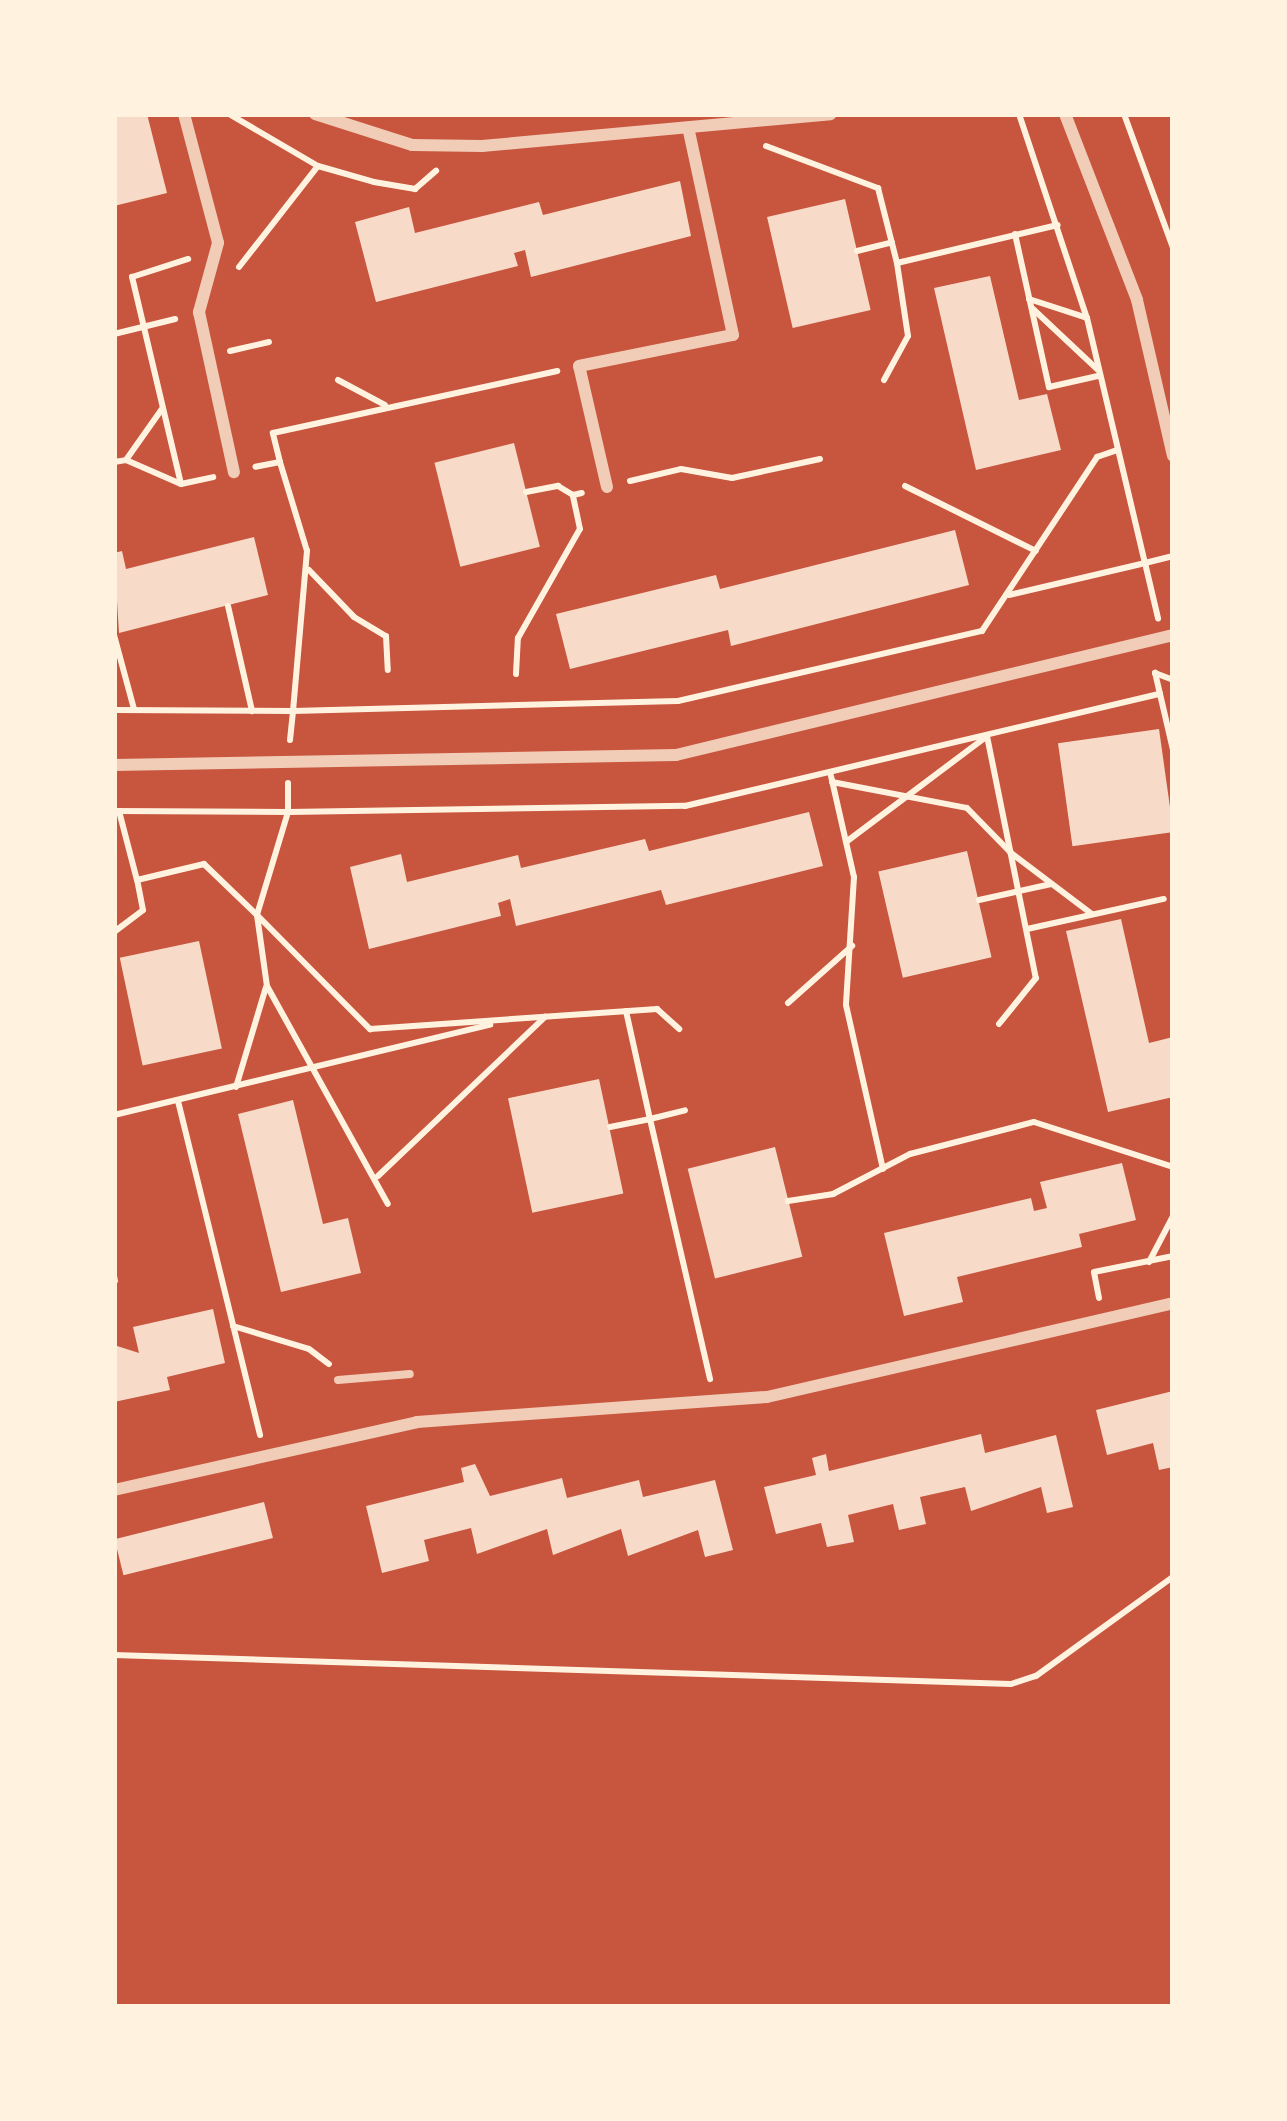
<!DOCTYPE html>
<style>
body{margin:0}
#map{position:relative;width:1287px;height:2121px;overflow:hidden;background:#c8553d;font-family:"IBM Plex Sans",sans-serif}
div>[style]{position:absolute}
.building>*{inset:0;background:#f7dbc8;transform-origin:0 0}
.path>*{height:6px;margin:-3px;padding:0 3px;transform-origin:3px;border-radius:3px;background:#fff3e0}
.service>*{height:8px;margin:-4px;padding:0 4px;transform-origin:4px;border-radius:4px;background:#f1ccb7}
.minor>*{height:12px;margin:-6px;padding:0 6px;transform-origin:6px;border-radius:6px;background:#f1ccb7}
span{translate:-50% -50%;white-space:nowrap;text-align:center;line-height:1.15;-webkit-text-stroke:10px #fff3e0;paint-order:stroke}
.frame{position:absolute;inset:0;border:117px solid #fff3e0;pointer-events:none}
</style>
<div id="map">
<div class="building">
<i style="clip-path:polygon(114px 114px,147px 114px,167px 193px,114px 206px)"></i>
<i style="clip-path:polygon(680px 181px,691px 236px,531px 277px,525px 250px,514px 253px,518px 266px,376px 302px,355px 222px,409px 207px,415px 233px,539px 202px,543px 215px)"></i>
<i style="left:845px;top:199px;width:114px;height:80px;rotate:77deg"></i>
<i style="clip-path:polygon(990px 276px,1019px 400px,1047px 394px,1061px 450px,976px 470px,934px 288px)"></i>
<i style="left:514px;top:443px;width:107px;height:82px;rotate:76deg"></i>
<i style="clip-path:polygon(955px 530px,969px 585px,731px 646px,728px 630px,570px 669px,556px 614px,716px 575px,720px 589px)"></i>
<i style="clip-path:polygon(254px 537px,268px 595px,119px 633px,114px 553px,122px 551px,126px 569px)"></i>
<i style="left:1159px;top:729px;width:104px;height:102px;rotate:82deg"></i>
<i style="clip-path:polygon(809px 812px,823px 866px,666px 905px,661px 890px,516px 926px,510px 899px,498px 903px,501px 916px,369px 949px,350px 867px,401px 854px,407px 882px,518px 855px,521px 868px,645px 839px,649px 851px)"></i>
<i style="left:967px;top:851px;width:109px;height:91px;rotate:77deg"></i>
<i style="clip-path:polygon(1121px 919px,1149px 1043px,1173px 1037px,1173px 1097px,1108px 1112px,1066px 931px)"></i>
<i style="left:199px;top:941px;width:110px;height:81px;rotate:78deg"></i>
<i style="left:599px;top:1079px;width:117px;height:93px;rotate:78deg"></i>
<i style="clip-path:polygon(293px 1100px,323px 1224px,348px 1218px,361px 1273px,281px 1292px,238px 1114px)"></i>
<i style="left:775px;top:1147px;width:113px;height:90px;rotate:76deg"></i>
<i style="clip-path:polygon(1122px 1163px,1136px 1220px,1079px 1234px,1082px 1247px,957px 1277px,963px 1302px,904px 1316px,884px 1233px,1031px 1198px,1034px 1211px,1047px 1208px,1040px 1182px)"></i>
<i style="clip-path:polygon(213px 1309px,225px 1363px,167px 1377px,170px 1390px,114px 1402px,114px 1345px,139px 1353px,133px 1327px)"></i>
<i style="clip-path:polygon(1173px 1391px,1173px 1467px,1159px 1470px,1153px 1443px,1107px 1455px,1096px 1410px)"></i>
<i style="clip-path:polygon(981px 1434px,985px 1453px,1056px 1435px,1073px 1507px,1047px 1513px,1041px 1487px,971px 1511px,965px 1487px,920px 1497px,926px 1524px,899px 1530px,893px 1504px,848px 1515px,854px 1542px,827px 1547px,821px 1523px,776px 1534px,764px 1487px,816px 1475px,812px 1458px,826px 1454px,829px 1471px)"></i>
<i style="clip-path:polygon(475px 1464px,490px 1496px,562px 1478px,567px 1498px,639px 1480px,643px 1497px,715px 1480px,733px 1550px,705px 1557px,698px 1530px,628px 1556px,621px 1529px,553px 1555px,547px 1529px,477px 1554px,471px 1528px,424px 1540px,429px 1561px,382px 1573px,366px 1506px,464px 1482px,461px 1468px)"></i>
<i style="left:264px;top:1502px;width:37px;height:154px;rotate:76deg"></i>
</div>
<div class="path">
<i style="left:229px;top:114px;width:103px;rotate:30.3deg"></i>
<i style="left:318px;top:166px;width:58px;rotate:15.9deg"></i>
<i style="left:374px;top:182px;width:42px;rotate:9.7deg"></i>
<i style="left:415px;top:189px;width:28px;rotate:-41deg"></i>
<i style="left:1019px;top:114px;width:215px;rotate:71.6deg"></i>
<i style="left:1087px;top:318px;width:252px;rotate:76.7deg"></i>
<i style="left:1145px;top:563px;width:29px;rotate:-14deg"></i>
<i style="left:1124px;top:114px;width:143px;rotate:69.9deg"></i>
<i style="left:766px;top:146px;width:120px;rotate:20.6deg"></i>
<i style="left:878px;top:188px;width:77px;rotate:75.8deg"></i>
<i style="left:897px;top:263px;width:165px;rotate:-13.3deg"></i>
<i style="left:1015px;top:234px;width:157px;rotate:77.5deg"></i>
<i style="left:1049px;top:387px;width:50px;rotate:-12.7deg"></i>
<i style="left:857px;top:251px;width:36px;rotate:-14deg"></i>
<i style="left:239px;top:267px;width:128px;rotate:-52deg"></i>
<i style="left:1029px;top:299px;width:61px;rotate:18.1deg"></i>
<i style="left:1033px;top:309px;width:89px;rotate:43.2deg"></i>
<i style="left:114px;top:334px;width:63px;rotate:-13.8deg"></i>
<i style="left:230px;top:351px;width:40px;rotate:-13deg"></i>
<i style="left:338px;top:380px;width:53px;rotate:28deg"></i>
<i style="left:884px;top:380px;width:50px;rotate:-61.4deg"></i>
<i style="left:908px;top:336px;width:74px;rotate:-98.6deg"></i>
<i style="left:126px;top:460px;width:62px;rotate:-54.8deg"></i>
<i style="left:114px;top:462px;width:12px;rotate:-9deg"></i>
<i style="left:126px;top:460px;width:60px;rotate:23.6deg"></i>
<i style="left:181px;top:484px;width:33px;rotate:-12deg"></i>
<i style="left:280px;top:462px;width:30px;rotate:-104deg"></i>
<i style="left:273px;top:433px;width:291px;rotate:-12.3deg"></i>
<i style="left:630px;top:481px;width:52px;rotate:-13.2deg"></i>
<i style="left:681px;top:469px;width:52px;rotate:10deg"></i>
<i style="left:732px;top:478px;width:90px;rotate:-12.2deg"></i>
<i style="left:181px;top:484px;width:213px;rotate:-103.3deg"></i>
<i style="left:132px;top:277px;width:59px;rotate:-17.8deg"></i>
<i style="left:905px;top:486px;width:146px;rotate:26.4deg"></i>
<i style="left:526px;top:492px;width:33px;rotate:-11deg"></i>
<i style="left:558px;top:486px;width:17px;rotate:31deg"></i>
<i style="left:309px;top:570px;width:65px;rotate:46.2deg"></i>
<i style="left:354px;top:617px;width:37px;rotate:31deg"></i>
<i style="left:386px;top:636px;width:34px;rotate:87deg"></i>
<i style="left:1009px;top:595px;width:140px;rotate:-13.2deg"></i>
<i style="left:1145px;top:563px;width:57px;rotate:76.7deg"></i>
<i style="left:228px;top:606px;width:108px;rotate:77.1deg"></i>
<i style="left:114px;top:635px;width:77px;rotate:74.9deg"></i>
<i style="left:516px;top:674px;width:36px;rotate:-87deg"></i>
<i style="left:518px;top:638px;width:125px;rotate:-60.4deg"></i>
<i style="left:580px;top:529px;width:35px;rotate:-102deg"></i>
<i style="left:573px;top:495px;width:9px;rotate:-13deg"></i>
<i style="left:1160px;top:694px;width:57px;rotate:76.9deg"></i>
<i style="left:114px;top:710px;width:179px;rotate:0.3deg"></i>
<i style="left:293px;top:711px;width:161px;rotate:-85deg"></i>
<i style="left:307px;top:551px;width:93px;rotate:-106.9deg"></i>
<i style="left:280px;top:462px;width:25px;rotate:169deg"></i>
<i style="left:290px;top:740px;width:29px;rotate:-84deg"></i>
<i style="left:293px;top:711px;width:385px;rotate:-1.5deg"></i>
<i style="left:678px;top:701px;width:312px;rotate:-13deg"></i>
<i style="left:982px;top:631px;width:209px;rotate:-56.5deg"></i>
<i style="left:1097px;top:457px;width:21px;rotate:-19deg"></i>
<i style="left:831px;top:776px;width:104px;rotate:77.2deg"></i>
<i style="left:854px;top:877px;width:128px;rotate:93.6deg"></i>
<i style="left:846px;top:1005px;width:168px;rotate:77.3deg"></i>
<i style="left:832px;top:782px;width:137px;rotate:10.9deg"></i>
<i style="left:967px;top:808px;width:63px;rotate:45.6deg"></i>
<i style="left:1011px;top:853px;width:101px;rotate:37deg"></i>
<i style="left:288px;top:783px;width:29px;rotate:90deg"></i>
<i style="left:288px;top:812px;width:397px;rotate:-0.9deg"></i>
<i style="left:685px;top:806px;width:488px;rotate:-13.3deg"></i>
<i style="left:1160px;top:694px;width:22px;rotate:-103deg"></i>
<i style="left:1155px;top:673px;width:19px;rotate:21deg"></i>
<i style="left:114px;top:811px;width:174px;rotate:0.3deg"></i>
<i style="left:288px;top:812px;width:108px;rotate:106.8deg"></i>
<i style="left:257px;top:915px;width:161px;rotate:45.3deg"></i>
<i style="left:370px;top:1029px;width:288px;rotate:-4deg"></i>
<i style="left:657px;top:1009px;width:30px;rotate:42deg"></i>
<i style="left:119px;top:811px;width:71px;rotate:75.4deg"></i>
<i style="left:846px;top:842px;width:176px;rotate:-36.9deg"></i>
<i style="left:987px;top:736px;width:247px;rotate:78.6deg"></i>
<i style="left:1036px;top:978px;width:59px;rotate:128.8deg"></i>
<i style="left:979px;top:900px;width:74px;rotate:-12.5deg"></i>
<i style="left:1027px;top:929px;width:140px;rotate:-12.4deg"></i>
<i style="left:114px;top:932px;width:36px;rotate:-37deg"></i>
<i style="left:143px;top:910px;width:31px;rotate:-101deg"></i>
<i style="left:137px;top:880px;width:69px;rotate:-13.4deg"></i>
<i style="left:204px;top:864px;width:74px;rotate:43.9deg"></i>
<i style="left:257px;top:915px;width:72px;rotate:82deg"></i>
<i style="left:267px;top:986px;width:249px;rotate:61deg"></i>
<i style="left:788px;top:1003px;width:86px;rotate:-41.7deg"></i>
<i style="left:626px;top:1011px;width:111px;rotate:77.5deg"></i>
<i style="left:650px;top:1119px;width:36px;rotate:-14deg"></i>
<i style="left:236px;top:1087px;width:104px;rotate:-73.3deg"></i>
<i style="left:178px;top:1101px;width:344px;rotate:76.2deg"></i>
<i style="left:114px;top:1115px;width:387px;rotate:-13.5deg"></i>
<i style="left:610px;top:1127px;width:41px;rotate:-11.3deg"></i>
<i style="left:650px;top:1119px;width:267px;rotate:77deg"></i>
<i style="left:378px;top:1176px;width:231px;rotate:-43.6deg"></i>
<i style="left:788px;top:1201px;width:46px;rotate:-8.8deg"></i>
<i style="left:833px;top:1194px;width:87px;rotate:-27.5deg"></i>
<i style="left:910px;top:1154px;width:128px;rotate:-14.5deg"></i>
<i style="left:1034px;top:1122px;width:146px;rotate:17.9deg"></i>
<i style="left:1149px;top:1262px;width:52px;rotate:-62.4deg"></i>
<i style="left:114px;top:1276px;width:5px;rotate:79deg"></i>
<i style="left:1099px;top:1298px;width:26px;rotate:-101deg"></i>
<i style="left:1094px;top:1272px;width:81px;rotate:-11.4deg"></i>
<i style="left:233px;top:1326px;width:79px;rotate:16.8deg"></i>
<i style="left:309px;top:1349px;width:25px;rotate:37deg"></i>
<i style="left:114px;top:1655px;width:897px;rotate:1.85deg"></i>
<i style="left:1011px;top:1684px;width:26px;rotate:-18deg"></i>
<i style="left:1036px;top:1676px;width:169px;rotate:-35.9deg"></i>
</div>
<div class="service">
<i style="left:338px;top:1380px;width:72px;rotate:-4.8deg"></i>
</div>
<div class="minor">
<i style="left:184px;top:114px;width:133px;rotate:75.2deg"></i>
<i style="left:218px;top:243px;width:72px;rotate:105.4deg"></i>
<i style="left:199px;top:312px;width:164px;rotate:77.7deg"></i>
<i style="left:315px;top:114px;width:102px;rotate:17.7deg"></i>
<i style="left:412px;top:145px;width:70px;rotate:0.8deg"></i>
<i style="left:482px;top:146px;width:350px;rotate:-5.2deg"></i>
<i style="left:1065px;top:114px;width:199px;rotate:68.8deg"></i>
<i style="left:1137px;top:300px;width:160px;rotate:77deg"></i>
<i style="left:607px;top:487px;width:124px;rotate:-103deg"></i>
<i style="left:579px;top:366px;width:157px;rotate:-11.4deg"></i>
<i style="left:733px;top:335px;width:209px;rotate:-102.2deg"></i>
<i style="left:114px;top:765px;width:562px;rotate:-1.02deg"></i>
<i style="left:676px;top:755px;width:511px;rotate:-13.57deg"></i>
<i style="left:114px;top:1490px;width:311px;rotate:-12.6deg"></i>
<i style="left:417px;top:1422px;width:351px;rotate:-4.1deg"></i>
<i style="left:767px;top:1397px;width:417px;rotate:-13deg"></i>
</div>
<div class="frame"></div>
</div>
